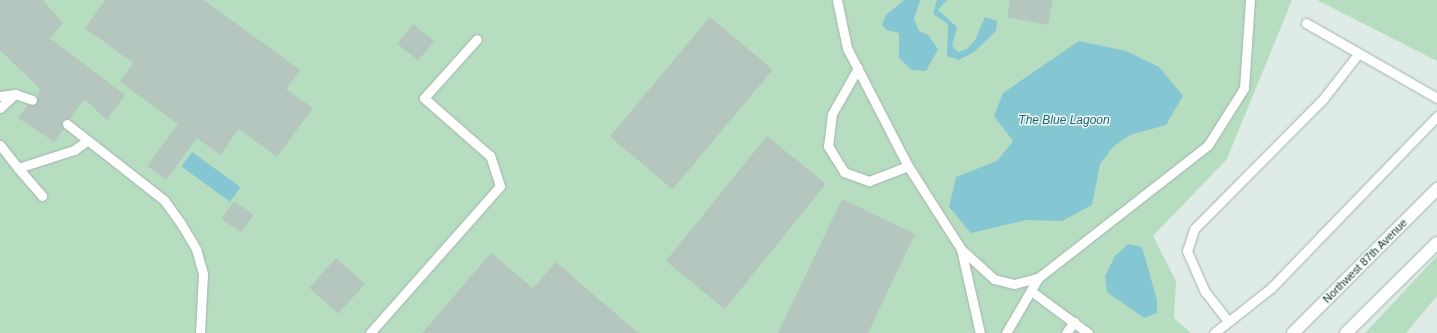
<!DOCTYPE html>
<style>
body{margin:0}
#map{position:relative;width:1437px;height:333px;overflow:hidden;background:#dfebe6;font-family:Helvetica,sans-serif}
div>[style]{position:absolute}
.green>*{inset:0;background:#b7ddc1}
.water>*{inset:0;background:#84c6d2;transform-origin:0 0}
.building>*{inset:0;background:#b4c6be;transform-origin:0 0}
.roads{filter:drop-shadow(0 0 1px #a2b3ad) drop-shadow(0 0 1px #a2b3ad)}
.lane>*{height:9px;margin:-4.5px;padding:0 4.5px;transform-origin:4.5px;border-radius:4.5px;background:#fff}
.secondary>*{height:12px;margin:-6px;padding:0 6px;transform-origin:6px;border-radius:6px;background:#fff}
span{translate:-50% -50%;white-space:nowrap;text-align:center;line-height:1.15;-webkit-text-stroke:3px #eff7f3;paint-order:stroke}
.street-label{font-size:11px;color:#1f3b34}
.water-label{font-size:12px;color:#186879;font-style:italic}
</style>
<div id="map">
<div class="green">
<i style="clip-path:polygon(0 0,1292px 0,1227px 159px,1153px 236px,1176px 281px,1174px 318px,1191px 333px,0 333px)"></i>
<i style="clip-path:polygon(1317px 0,1437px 0,1437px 61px)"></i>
<i style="clip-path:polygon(1437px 256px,1437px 296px,1406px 333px,1365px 333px)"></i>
</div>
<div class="water">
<i style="clip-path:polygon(904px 0,920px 0,914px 19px,919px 31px,928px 35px,938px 49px,926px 71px,912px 70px,899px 58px,899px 33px,886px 30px,882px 25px,886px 15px)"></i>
<i style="clip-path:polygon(937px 0,947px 0,938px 10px,957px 27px,952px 46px,958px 52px,967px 49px,975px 40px,985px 17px,997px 21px,996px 31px,974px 52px,959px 60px,947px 56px,948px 24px,933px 14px)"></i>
<i style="clip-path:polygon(1079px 41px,1126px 51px,1159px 67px,1183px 96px,1166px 125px,1130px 135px,1114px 146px,1100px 164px,1092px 205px,1062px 221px,1027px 220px,971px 233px,949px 207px,956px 177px,997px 161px,1013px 141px,994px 116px,1003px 93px)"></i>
<i style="left:192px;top:152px;width:60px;height:18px;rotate:36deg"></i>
<i style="clip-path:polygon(1128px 244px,1142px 247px,1157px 300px,1157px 313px,1144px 318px,1107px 292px,1105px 276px,1115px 256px)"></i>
</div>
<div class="building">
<i style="clip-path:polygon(0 0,43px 0,63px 23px,50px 38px,125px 95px,107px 120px,84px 99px,70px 119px,62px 121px,64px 129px,54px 142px,18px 118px,28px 105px,36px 104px,40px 89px,0 50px)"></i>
<i style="clip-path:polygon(105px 0,204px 0,300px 70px,286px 89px,313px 108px,277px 157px,239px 129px,220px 155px,197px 138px,166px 180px,147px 166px,178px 124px,120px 82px,133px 63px,85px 28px)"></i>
<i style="clip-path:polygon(1010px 0,1053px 0,1048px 25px,1007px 17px)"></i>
<i style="left:710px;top:17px;width:82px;height:156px;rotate:40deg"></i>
<i style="left:413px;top:24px;width:27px;height:25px;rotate:39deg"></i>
<i style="left:767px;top:136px;width:76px;height:161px;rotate:39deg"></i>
<i style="clip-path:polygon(842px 199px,915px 234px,868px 333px,778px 333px)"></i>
<i style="left:234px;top:201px;width:24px;height:22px;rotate:35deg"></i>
<i style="clip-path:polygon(491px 253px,533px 288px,556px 262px,638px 333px,422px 333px)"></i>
<i style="left:336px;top:258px;width:39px;height:40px;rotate:42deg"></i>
</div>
<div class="roads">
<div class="lane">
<i style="left:837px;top:0;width:49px;rotate:78.2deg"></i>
<i style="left:847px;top:48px;width:133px;rotate:62.7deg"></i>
<i style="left:908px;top:166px;width:98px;rotate:57.4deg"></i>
<i style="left:961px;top:249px;width:45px;rotate:42.3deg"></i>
<i style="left:994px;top:279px;width:21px;rotate:14deg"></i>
<i style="left:1014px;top:284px;width:25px;rotate:-14deg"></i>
<i style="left:1306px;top:23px;width:151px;rotate:29.8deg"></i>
<i style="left:858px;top:68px;width:53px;rotate:119.5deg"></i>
<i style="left:832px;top:114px;width:32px;rotate:97deg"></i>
<i style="left:828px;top:146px;width:31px;rotate:58deg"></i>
<i style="left:844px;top:172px;width:27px;rotate:20deg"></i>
<i style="left:869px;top:181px;width:42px;rotate:-21deg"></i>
<i style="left:0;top:96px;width:15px;rotate:-8deg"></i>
<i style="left:15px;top:94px;width:18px;rotate:19deg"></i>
<i style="left:0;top:108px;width:21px;rotate:-43deg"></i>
<i style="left:67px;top:124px;width:123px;rotate:38.1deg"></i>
<i style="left:164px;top:200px;width:27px;rotate:54deg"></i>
<i style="left:180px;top:222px;width:31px;rotate:59deg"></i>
<i style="left:196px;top:249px;width:26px;rotate:74deg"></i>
<i style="left:203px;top:274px;width:59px;rotate:92.9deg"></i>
<i style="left:0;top:145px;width:29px;rotate:52deg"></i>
<i style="left:18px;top:168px;width:59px;rotate:-17.8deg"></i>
<i style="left:74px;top:150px;width:16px;rotate:-35deg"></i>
<i style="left:18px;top:168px;width:37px;rotate:49deg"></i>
<i style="left:961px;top:249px;width:86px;rotate:77.3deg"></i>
<i style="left:1031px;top:291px;width:71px;rotate:36.4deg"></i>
<i style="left:1228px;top:321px;width:37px;rotate:-128deg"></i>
<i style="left:1205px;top:292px;width:45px;rotate:-113.7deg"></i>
<i style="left:1187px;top:251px;width:23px;rotate:-72deg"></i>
<i style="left:1194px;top:229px;width:183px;rotate:-45.2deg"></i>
<i style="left:1323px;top:99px;width:58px;rotate:-52deg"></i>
<i style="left:370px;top:333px;width:196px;rotate:-48.5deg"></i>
<i style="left:500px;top:186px;width:32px;rotate:-108deg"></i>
<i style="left:490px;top:156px;width:88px;rotate:-138.7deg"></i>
<i style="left:424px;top:98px;width:79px;rotate:-48.1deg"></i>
<i style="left:1006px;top:333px;width:64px;rotate:-59.8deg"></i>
<i style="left:1038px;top:278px;width:216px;rotate:-38deg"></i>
<i style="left:1208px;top:145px;width:67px;rotate:-57.7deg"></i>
<i style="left:1244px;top:88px;width:88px;rotate:-86.1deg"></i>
<i style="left:1066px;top:333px;width:14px;rotate:-54deg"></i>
<i style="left:1214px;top:333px;width:73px;rotate:-38.3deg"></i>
<i style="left:1271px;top:288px;width:239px;rotate:-46deg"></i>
</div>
<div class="secondary">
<i style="left:1293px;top:333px;width:204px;rotate:-45deg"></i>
<i style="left:1346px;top:333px;width:128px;rotate:-44.7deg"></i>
</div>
</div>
<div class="street-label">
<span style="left:1365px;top:261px;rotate:-45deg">Northwest 87th Avenue</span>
</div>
<div class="water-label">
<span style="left:1064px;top:121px">The Blue Lagoon</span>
</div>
</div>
